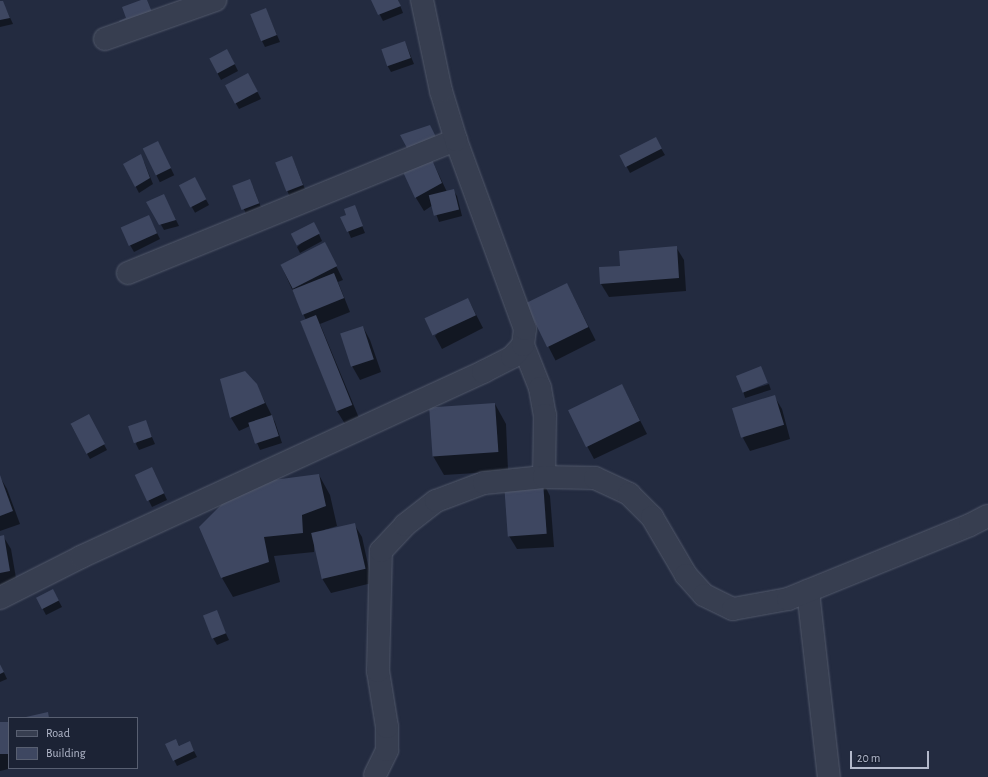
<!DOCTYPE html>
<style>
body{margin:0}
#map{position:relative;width:988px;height:777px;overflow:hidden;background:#232b40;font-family:"Alegreya Sans",sans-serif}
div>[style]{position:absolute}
.shadow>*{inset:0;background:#0007;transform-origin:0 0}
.building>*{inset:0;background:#3e4761;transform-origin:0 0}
.roads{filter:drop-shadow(0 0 1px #52596b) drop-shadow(0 0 1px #52596b)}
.minor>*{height:22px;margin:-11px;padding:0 11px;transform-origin:11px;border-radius:11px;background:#373e50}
span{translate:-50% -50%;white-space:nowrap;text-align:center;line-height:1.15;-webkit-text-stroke:4px #1c2335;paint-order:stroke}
.legend{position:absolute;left:8px;top:717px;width:130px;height:52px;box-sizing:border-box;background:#1c2335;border:1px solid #585f71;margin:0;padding:5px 7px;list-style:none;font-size:12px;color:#b3b9cb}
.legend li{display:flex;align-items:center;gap:8px;height:20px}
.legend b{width:20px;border:1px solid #585f71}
.scale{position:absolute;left:850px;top:751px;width:79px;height:18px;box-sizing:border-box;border:2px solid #b3b9cb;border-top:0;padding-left:5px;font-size:12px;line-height:14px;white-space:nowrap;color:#b3b9cb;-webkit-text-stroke:3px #1c2335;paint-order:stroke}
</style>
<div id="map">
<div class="shadow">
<i style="clip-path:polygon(398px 0,403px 13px,383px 21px,373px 1px)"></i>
<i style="clip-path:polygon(0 2px,6px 9px,13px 24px,0 27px)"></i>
<i style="clip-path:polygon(266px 9px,280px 42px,265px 47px,262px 41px)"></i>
<i style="clip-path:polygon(405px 42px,414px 64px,391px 72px,387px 65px)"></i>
<i style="clip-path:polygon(231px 57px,238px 71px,221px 80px,210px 59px)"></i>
<i style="clip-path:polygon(252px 81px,261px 99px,239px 109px,226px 86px)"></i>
<i style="left:158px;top:142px;width:37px;height:16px;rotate:64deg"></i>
<i style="clip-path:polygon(659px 145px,665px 155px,630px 173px,621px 156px)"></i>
<i style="left:292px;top:157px;width:38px;height:17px;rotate:68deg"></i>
<i style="clip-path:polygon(431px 158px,447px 192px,453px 190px,457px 196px,462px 216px,439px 222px,433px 205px,424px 211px,416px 198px,405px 173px)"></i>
<i style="clip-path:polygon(144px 162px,153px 184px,139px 193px,124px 164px)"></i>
<i style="left:194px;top:178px;width:31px;height:16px;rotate:61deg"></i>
<i style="clip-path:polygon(234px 187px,253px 187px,262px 210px,247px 216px)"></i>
<i style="clip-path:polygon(148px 202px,167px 202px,179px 226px,164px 230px)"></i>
<i style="clip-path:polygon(354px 206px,365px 233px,351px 238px,342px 217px,347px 215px)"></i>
<i style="clip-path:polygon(152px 223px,160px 239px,134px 252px,130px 245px)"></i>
<i style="clip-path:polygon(317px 230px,322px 241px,300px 253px,297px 247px)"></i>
<i style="clip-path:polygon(325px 243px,343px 280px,338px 282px,350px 312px,320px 324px,359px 418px,345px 424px,337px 411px,301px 322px,306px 320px,281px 265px)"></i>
<i style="clip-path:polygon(676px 247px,684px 260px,686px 291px,609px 297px,601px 284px)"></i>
<i style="left:567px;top:284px;width:63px;height:45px;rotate:63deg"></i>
<i style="clip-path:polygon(468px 299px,483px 328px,442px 349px,435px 336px)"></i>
<i style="clip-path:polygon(363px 327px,370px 340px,381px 372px,360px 380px,352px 366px)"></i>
<i style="clip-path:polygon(256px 384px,275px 422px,282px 443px,260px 450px,250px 426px,239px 431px,231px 418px,226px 394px)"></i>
<i style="left:769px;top:384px;width:6px;height:27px;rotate:72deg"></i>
<i style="clip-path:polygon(622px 385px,647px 434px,594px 459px,587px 446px)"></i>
<i style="clip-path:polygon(774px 396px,782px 409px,790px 439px,750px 451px,743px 438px)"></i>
<i style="clip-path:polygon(495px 404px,506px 424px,508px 471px,444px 475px,433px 456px)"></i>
<i style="clip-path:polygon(145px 421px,155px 444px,139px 450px,136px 444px)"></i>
<i style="clip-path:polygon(92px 422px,107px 450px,90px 459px,71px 425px)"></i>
<i style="clip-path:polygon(155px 474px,167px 500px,152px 507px,136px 475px)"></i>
<i style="clip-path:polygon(319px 475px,330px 495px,337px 526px,324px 530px,324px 532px,354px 524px,362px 537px,372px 583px,331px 593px,323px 580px,314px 542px,314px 552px,274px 556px,280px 582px,233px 597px,222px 578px)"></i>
<i style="clip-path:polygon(0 477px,7px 489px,20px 524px,0 531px)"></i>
<i style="clip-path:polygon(543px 482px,550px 496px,554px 547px,517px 549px,509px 536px)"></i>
<i style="clip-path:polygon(3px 536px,11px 549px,17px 584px,0 587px,0 537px)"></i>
<i style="clip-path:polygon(56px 596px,62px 607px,46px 615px,37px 598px)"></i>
<i style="clip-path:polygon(218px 617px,229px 640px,217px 645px,213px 638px)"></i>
<i style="clip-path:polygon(0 664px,7px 679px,0 682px)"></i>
<i style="clip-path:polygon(9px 723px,9px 768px,13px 768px,0 771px,0 725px)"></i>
<i style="clip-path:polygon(176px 740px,180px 747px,190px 743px,197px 757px,177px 766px,174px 760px)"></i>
</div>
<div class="building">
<i style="clip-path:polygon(141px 0,147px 0,154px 17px,122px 29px,119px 21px,126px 18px,122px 7px)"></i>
<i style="clip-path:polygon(371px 0,398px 0,401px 6px,378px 15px)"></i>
<i style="clip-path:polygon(0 1px,3px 1px,10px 18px,0 20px)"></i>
<i style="left:266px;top:8px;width:29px;height:17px;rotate:68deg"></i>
<i style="left:405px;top:41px;width:18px;height:25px;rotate:71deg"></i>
<i style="left:227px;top:49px;width:17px;height:20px;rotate:62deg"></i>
<i style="left:248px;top:73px;width:21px;height:26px;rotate:62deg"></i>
<i style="clip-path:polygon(430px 125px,436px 137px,407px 148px,400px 135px)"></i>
<i style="left:656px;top:137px;width:13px;height:41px;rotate:63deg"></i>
<i style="left:158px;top:141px;width:30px;height:17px;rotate:64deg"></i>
<i style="clip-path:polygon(141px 154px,150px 178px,135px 187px,123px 164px)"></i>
<i style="left:292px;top:156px;width:31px;height:18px;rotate:69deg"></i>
<i style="clip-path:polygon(431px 157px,442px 183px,415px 198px,403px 172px)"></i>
<i style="left:195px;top:177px;width:25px;height:18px;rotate:63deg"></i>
<i style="left:250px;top:179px;width:26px;height:19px;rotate:69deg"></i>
<i style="left:454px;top:189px;width:21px;height:26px;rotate:76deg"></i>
<i style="clip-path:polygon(164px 194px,176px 220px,159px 225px,146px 202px)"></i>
<i style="clip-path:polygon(355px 205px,363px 226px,347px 232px,340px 217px,346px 215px,344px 209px)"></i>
<i style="left:149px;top:215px;width:20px;height:31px;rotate:66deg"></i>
<i style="left:314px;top:222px;width:13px;height:26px;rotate:63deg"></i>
<i style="left:325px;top:242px;width:27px;height:50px;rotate:63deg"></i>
<i style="clip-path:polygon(677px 246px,679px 278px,600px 284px,599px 267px,620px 266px,619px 251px)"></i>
<i style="left:334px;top:273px;width:27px;height:45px;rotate:68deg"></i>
<i style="left:567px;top:283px;width:49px;height:46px;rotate:64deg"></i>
<i style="left:468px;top:298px;width:19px;height:48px;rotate:65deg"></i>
<i style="left:316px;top:315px;width:97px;height:17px;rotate:68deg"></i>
<i style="left:363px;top:326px;width:35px;height:24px;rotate:72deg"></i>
<i style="left:761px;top:366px;width:18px;height:27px;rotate:68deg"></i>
<i style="clip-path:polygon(245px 371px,257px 384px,265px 403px,230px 418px,220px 379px)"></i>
<i style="left:622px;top:384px;width:41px;height:60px;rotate:64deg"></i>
<i style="left:775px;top:395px;width:31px;height:45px;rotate:73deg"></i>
<i style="left:495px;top:403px;width:49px;height:66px;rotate:86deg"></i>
<i style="left:89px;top:414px;width:34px;height:21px;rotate:62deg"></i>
<i style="left:272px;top:415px;width:22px;height:25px;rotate:72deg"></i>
<i style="left:146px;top:420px;width:18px;height:19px;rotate:71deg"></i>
<i style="left:152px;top:467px;width:29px;height:19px;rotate:65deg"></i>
<i style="clip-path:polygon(319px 474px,326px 506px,302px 515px,303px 533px,264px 537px,269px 562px,221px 578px,199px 527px,242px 484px)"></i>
<i style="clip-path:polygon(0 475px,13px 511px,0 516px)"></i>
<i style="left:543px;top:481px;width:53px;height:39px;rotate:86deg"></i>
<i style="left:355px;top:523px;width:47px;height:45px;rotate:77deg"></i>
<i style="clip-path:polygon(4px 535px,10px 571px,0 573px,0 536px)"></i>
<i style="left:53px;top:589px;width:13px;height:19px;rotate:63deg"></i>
<i style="left:217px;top:610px;width:25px;height:15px;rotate:69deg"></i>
<i style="clip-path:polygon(0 664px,4px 672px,0 674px)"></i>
<i style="clip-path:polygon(48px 712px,49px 718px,26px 718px,26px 717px)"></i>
<i style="left:9px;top:722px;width:32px;height:9px;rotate:90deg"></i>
<i style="clip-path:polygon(176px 739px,179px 746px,190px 741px,194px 751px,173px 761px,165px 744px)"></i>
</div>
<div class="roads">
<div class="minor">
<i style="left:105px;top:39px;width:117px;rotate:-19.5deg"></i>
<i style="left:128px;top:273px;width:354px;rotate:-22.1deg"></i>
<i style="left:523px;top:345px;width:46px;rotate:68.4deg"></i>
<i style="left:540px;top:388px;width:27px;rotate:80deg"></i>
<i style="left:545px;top:415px;width:62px;rotate:90.9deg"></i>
<i style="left:808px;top:591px;width:187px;rotate:83.6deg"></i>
<i style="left:0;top:598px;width:91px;rotate:-26.8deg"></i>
<i style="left:81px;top:557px;width:443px;rotate:-24.7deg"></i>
<i style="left:483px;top:372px;width:33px;rotate:-27deg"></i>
<i style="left:512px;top:357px;width:16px;rotate:-47deg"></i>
<i style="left:523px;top:345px;width:16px;rotate:-83deg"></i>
<i style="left:525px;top:329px;width:201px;rotate:-110.1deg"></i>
<i style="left:456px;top:140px;width:51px;rotate:-107deg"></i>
<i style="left:441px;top:91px;width:93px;rotate:-101.8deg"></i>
<i style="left:375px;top:775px;width:28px;rotate:-64deg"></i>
<i style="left:387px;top:750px;width:23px;rotate:-90deg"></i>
<i style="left:387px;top:727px;width:57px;rotate:-99.1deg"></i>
<i style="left:378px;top:671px;width:120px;rotate:-88.6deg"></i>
<i style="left:381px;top:551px;width:35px;rotate:-47deg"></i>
<i style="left:405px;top:525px;width:39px;rotate:-38deg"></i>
<i style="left:436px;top:501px;width:51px;rotate:-20.6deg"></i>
<i style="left:484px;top:483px;width:60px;rotate:-5.7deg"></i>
<i style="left:544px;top:477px;width:51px;rotate:1.1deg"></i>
<i style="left:595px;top:478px;width:38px;rotate:25deg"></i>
<i style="left:629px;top:494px;width:33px;rotate:45deg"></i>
<i style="left:652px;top:517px;width:67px;rotate:59.6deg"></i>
<i style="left:686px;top:575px;width:27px;rotate:48deg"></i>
<i style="left:704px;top:595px;width:32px;rotate:26deg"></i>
<i style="left:733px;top:609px;width:56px;rotate:-10.3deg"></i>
<i style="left:788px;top:599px;width:196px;rotate:-22.1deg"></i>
<i style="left:970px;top:525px;width:20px;rotate:-27deg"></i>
</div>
</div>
<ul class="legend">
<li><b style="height:5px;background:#373e50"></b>Road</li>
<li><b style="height:11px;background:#3e4761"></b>Building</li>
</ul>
<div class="scale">20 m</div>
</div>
